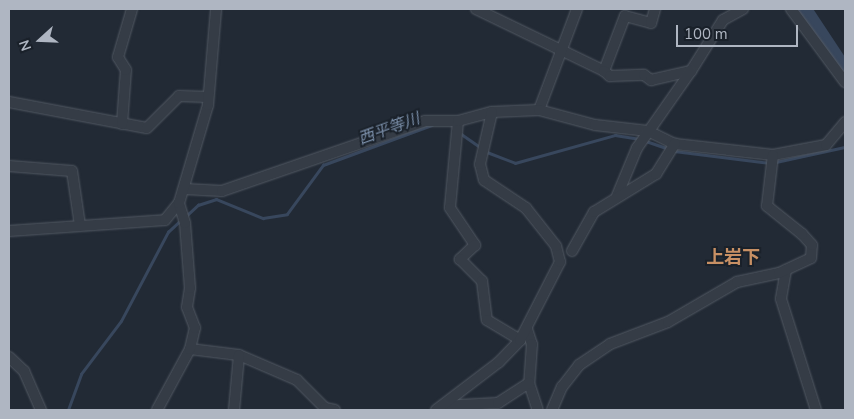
<!DOCTYPE html>
<meta charset="utf-8">
<style>
body{margin:0}
#map{position:relative;width:854px;height:419px;overflow:hidden;background:#222a35;font-family:"Nunito Sans","Noto Sans JP",sans-serif}
div>[style]{position:absolute}
.stream>*{height:2.5px;margin:-1.25px;padding:0 1.25px;transform-origin:1.25px;border-radius:1.25px;background:#38475d}
.river>*{height:15px;margin:-7.5px;padding:0 7.5px;transform-origin:7.5px;border-radius:7.5px;background:#38475d}
.roads{filter:drop-shadow(0 0 1px #525963) drop-shadow(0 0 1px #525963)}
.minor>*{height:10px;margin:-5px;padding:0 5px;transform-origin:5px;border-radius:5px;background:#353c46}
span{translate:-50% -50%;white-space:nowrap;text-align:center;line-height:1.15;-webkit-text-stroke:4px #1a212a;paint-order:stroke}
.water-label{font-size:16px;color:#7a8ea8;font-style:italic}
.quarter-label{font-size:18px;color:#c89064;font-weight:700}
.frame{position:absolute;inset:0;border:10px solid #afb6c2;pointer-events:none}
.north{position:absolute;left:15px;top:15px;width:50px;height:50px;-webkit-text-stroke:4px #1a212a;paint-order:stroke;rotate:250deg;font-size:14px;font-weight:700;line-height:20px;text-align:center;color:#afb6c2}
.north::after{content:'';display:block;margin:auto;width:18px;height:22px;background:#afb6c2;clip-path:polygon(50% 0,100% 100%,50% 72%,0 100%)}
.scale{position:absolute;left:676px;top:25px;width:122px;height:22px;box-sizing:border-box;border:2px solid #afb6c2;border-top:0;padding-left:6px;font-size:15px;line-height:18px;white-space:nowrap;color:#afb6c2;-webkit-text-stroke:4px #1a212a;paint-order:stroke}
</style>
<div id="map">
<div class="stream">
<i style="left:460px;top:133px;width:24px;rotate:35deg"></i>
<i style="left:646px;top:141px;width:24px;rotate:19deg"></i>
<i style="left:674px;top:151px;width:97px;rotate:7.1deg"></i>
<i style="left:487px;top:152px;width:30px;rotate:21deg"></i>
<i style="left:515px;top:163px;width:104px;rotate:-15.6deg"></i>
<i style="left:615px;top:135px;width:25px;rotate:9deg"></i>
<i style="left:776px;top:162px;width:71px;rotate:-12.3deg"></i>
<i style="left:185px;top:217px;width:18px;rotate:-43deg"></i>
<i style="left:198px;top:205px;width:19px;rotate:-18deg"></i>
<i style="left:216px;top:199px;width:51px;rotate:22deg"></i>
<i style="left:263px;top:218px;width:24px;rotate:-9deg"></i>
<i style="left:287px;top:214px;width:61px;rotate:-53.7deg"></i>
<i style="left:323px;top:165px;width:116px;rotate:-20.2deg"></i>
<i style="left:68px;top:410px;width:38px;rotate:-70deg"></i>
<i style="left:81px;top:374px;width:66px;rotate:-53deg"></i>
<i style="left:121px;top:321px;width:101px;rotate:-62.2deg"></i>
<i style="left:168px;top:232px;width:18px;rotate:-43deg"></i>
</div>
<div class="river">
<i style="left:804px;top:9px;width:74px;rotate:56.5deg"></i>
</div>
<div class="roads">
<div class="minor">
<i style="left:476px;top:9px;width:142px;rotate:25.8deg"></i>
<i style="left:604px;top:71px;width:59px;rotate:-69.1deg"></i>
<i style="left:625px;top:16px;width:27px;rotate:15deg"></i>
<i style="left:651px;top:23px;width:15px;rotate:-74deg"></i>
<i style="left:791px;top:9px;width:91px;rotate:53.5deg"></i>
<i style="left:604px;top:71px;width:8px;rotate:40deg"></i>
<i style="left:610px;top:76px;width:34px;rotate:-2deg"></i>
<i style="left:644px;top:75px;width:9px;rotate:36deg"></i>
<i style="left:651px;top:80px;width:41px;rotate:-12.7deg"></i>
<i style="left:691px;top:71px;width:60px;rotate:-57.9deg"></i>
<i style="left:723px;top:20px;width:23px;rotate:-29deg"></i>
<i style="left:9px;top:102px;width:140px;rotate:10.7deg"></i>
<i style="left:147px;top:128px;width:45px;rotate:-45deg"></i>
<i style="left:179px;top:96px;width:29px;rotate:2deg"></i>
<i style="left:539px;top:110px;width:108px;rotate:-69.4deg"></i>
<i style="left:458px;top:121px;width:87px;rotate:95.3deg"></i>
<i style="left:450px;top:208px;width:45px;rotate:56deg"></i>
<i style="left:475px;top:245px;width:21px;rotate:137deg"></i>
<i style="left:460px;top:259px;width:31px;rotate:45deg"></i>
<i style="left:482px;top:281px;width:39px;rotate:83deg"></i>
<i style="left:487px;top:320px;width:39px;rotate:31deg"></i>
<i style="left:122px;top:124px;width:54px;rotate:-85.8deg"></i>
<i style="left:126px;top:70px;width:15px;rotate:-122deg"></i>
<i style="left:118px;top:57px;width:50px;rotate:-73.7deg"></i>
<i style="left:9px;top:166px;width:63px;rotate:4.5deg"></i>
<i style="left:72px;top:171px;width:55px;rotate:81.6deg"></i>
<i style="left:185px;top:189px;width:37px;rotate:3deg"></i>
<i style="left:222px;top:191px;width:215px;rotate:-19deg"></i>
<i style="left:425px;top:121px;width:33px"></i>
<i style="left:458px;top:121px;width:35px;rotate:-15deg"></i>
<i style="left:492px;top:112px;width:47px;rotate:-2.4deg"></i>
<i style="left:539px;top:110px;width:58px;rotate:15deg"></i>
<i style="left:595px;top:125px;width:53px;rotate:6.5deg"></i>
<i style="left:648px;top:131px;width:30px;rotate:26deg"></i>
<i style="left:675px;top:144px;width:99px;rotate:6.4deg"></i>
<i style="left:773px;top:155px;width:54px;rotate:-10.7deg"></i>
<i style="left:826px;top:145px;width:30px;rotate:-50deg"></i>
<i style="left:617px;top:196px;width:52px;rotate:-67.4deg"></i>
<i style="left:637px;top:148px;width:94px;rotate:-55deg"></i>
<i style="left:9px;top:231px;width:156px;rotate:-4deg"></i>
<i style="left:165px;top:220px;width:22px;rotate:-51deg"></i>
<i style="left:572px;top:251px;width:45px;rotate:-60.6deg"></i>
<i style="left:594px;top:212px;width:73px;rotate:-31.5deg"></i>
<i style="left:656px;top:174px;width:36px;rotate:-58deg"></i>
<i style="left:786px;top:270px;width:29px;rotate:100deg"></i>
<i style="left:781px;top:299px;width:116px;rotate:72.5deg"></i>
<i style="left:527px;top:329px;width:16px;rotate:72deg"></i>
<i style="left:532px;top:344px;width:39px;rotate:94deg"></i>
<i style="left:529px;top:383px;width:28px;rotate:72deg"></i>
<i style="left:190px;top:349px;width:49px;rotate:7deg"></i>
<i style="left:239px;top:355px;width:63px;rotate:23.3deg"></i>
<i style="left:297px;top:380px;width:40px;rotate:45deg"></i>
<i style="left:325px;top:408px;width:10px;rotate:11deg"></i>
<i style="left:9px;top:357px;width:21px;rotate:43deg"></i>
<i style="left:24px;top:371px;width:43px;rotate:66.4deg"></i>
<i style="left:443px;top:406px;width:55px;rotate:-3.1deg"></i>
<i style="left:498px;top:403px;width:37px;rotate:-33deg"></i>
<i style="left:157px;top:410px;width:69px;rotate:-61.6deg"></i>
<i style="left:190px;top:349px;width:22px;rotate:-77deg"></i>
<i style="left:195px;top:328px;width:22px;rotate:-111deg"></i>
<i style="left:187px;top:307px;width:19px;rotate:-81deg"></i>
<i style="left:190px;top:288px;width:65px;rotate:-94.4deg"></i>
<i style="left:185px;top:223px;width:21px;rotate:-107deg"></i>
<i style="left:179px;top:203px;width:102px;rotate:-73.5deg"></i>
<i style="left:208px;top:105px;width:96px;rotate:-85.2deg"></i>
<i style="left:234px;top:410px;width:55px;rotate:-84.8deg"></i>
<i style="left:436px;top:410px;width:79px;rotate:-37.3deg"></i>
<i style="left:499px;top:362px;width:30px;rotate:-46deg"></i>
<i style="left:520px;top:340px;width:88px;rotate:-62.9deg"></i>
<i style="left:560px;top:262px;width:16px;rotate:-104deg"></i>
<i style="left:556px;top:246px;width:48px;rotate:-128.3deg"></i>
<i style="left:526px;top:208px;width:50px;rotate:-146.3deg"></i>
<i style="left:484px;top:180px;width:16px;rotate:-104deg"></i>
<i style="left:480px;top:164px;width:53px;rotate:-77deg"></i>
<i style="left:552px;top:410px;width:25px;rotate:-67deg"></i>
<i style="left:562px;top:387px;width:28px;rotate:-52deg"></i>
<i style="left:579px;top:365px;width:37px;rotate:-34deg"></i>
<i style="left:610px;top:344px;width:62px;rotate:-20.8deg"></i>
<i style="left:668px;top:322px;width:80px;rotate:-30.1deg"></i>
<i style="left:737px;top:282px;width:43px;rotate:-12.1deg"></i>
<i style="left:779px;top:273px;width:35px;rotate:-25deg"></i>
<i style="left:811px;top:258px;width:13px;rotate:-86deg"></i>
<i style="left:812px;top:245px;width:15px;rotate:-132deg"></i>
<i style="left:802px;top:234px;width:45px;rotate:-141.3deg"></i>
<i style="left:767px;top:206px;width:51px;rotate:-83.3deg"></i>
</div>
</div>
<div class="water-label">
<span style="left:389px;top:129px;rotate:-20deg">西平等川</span>
</div>
<div class="quarter-label">
<span style="left:733px;top:257px">上岩下</span>
</div>
<div class="frame"></div>
<div class="north">N</div>
<div class="scale">100 m</div>
</div>
